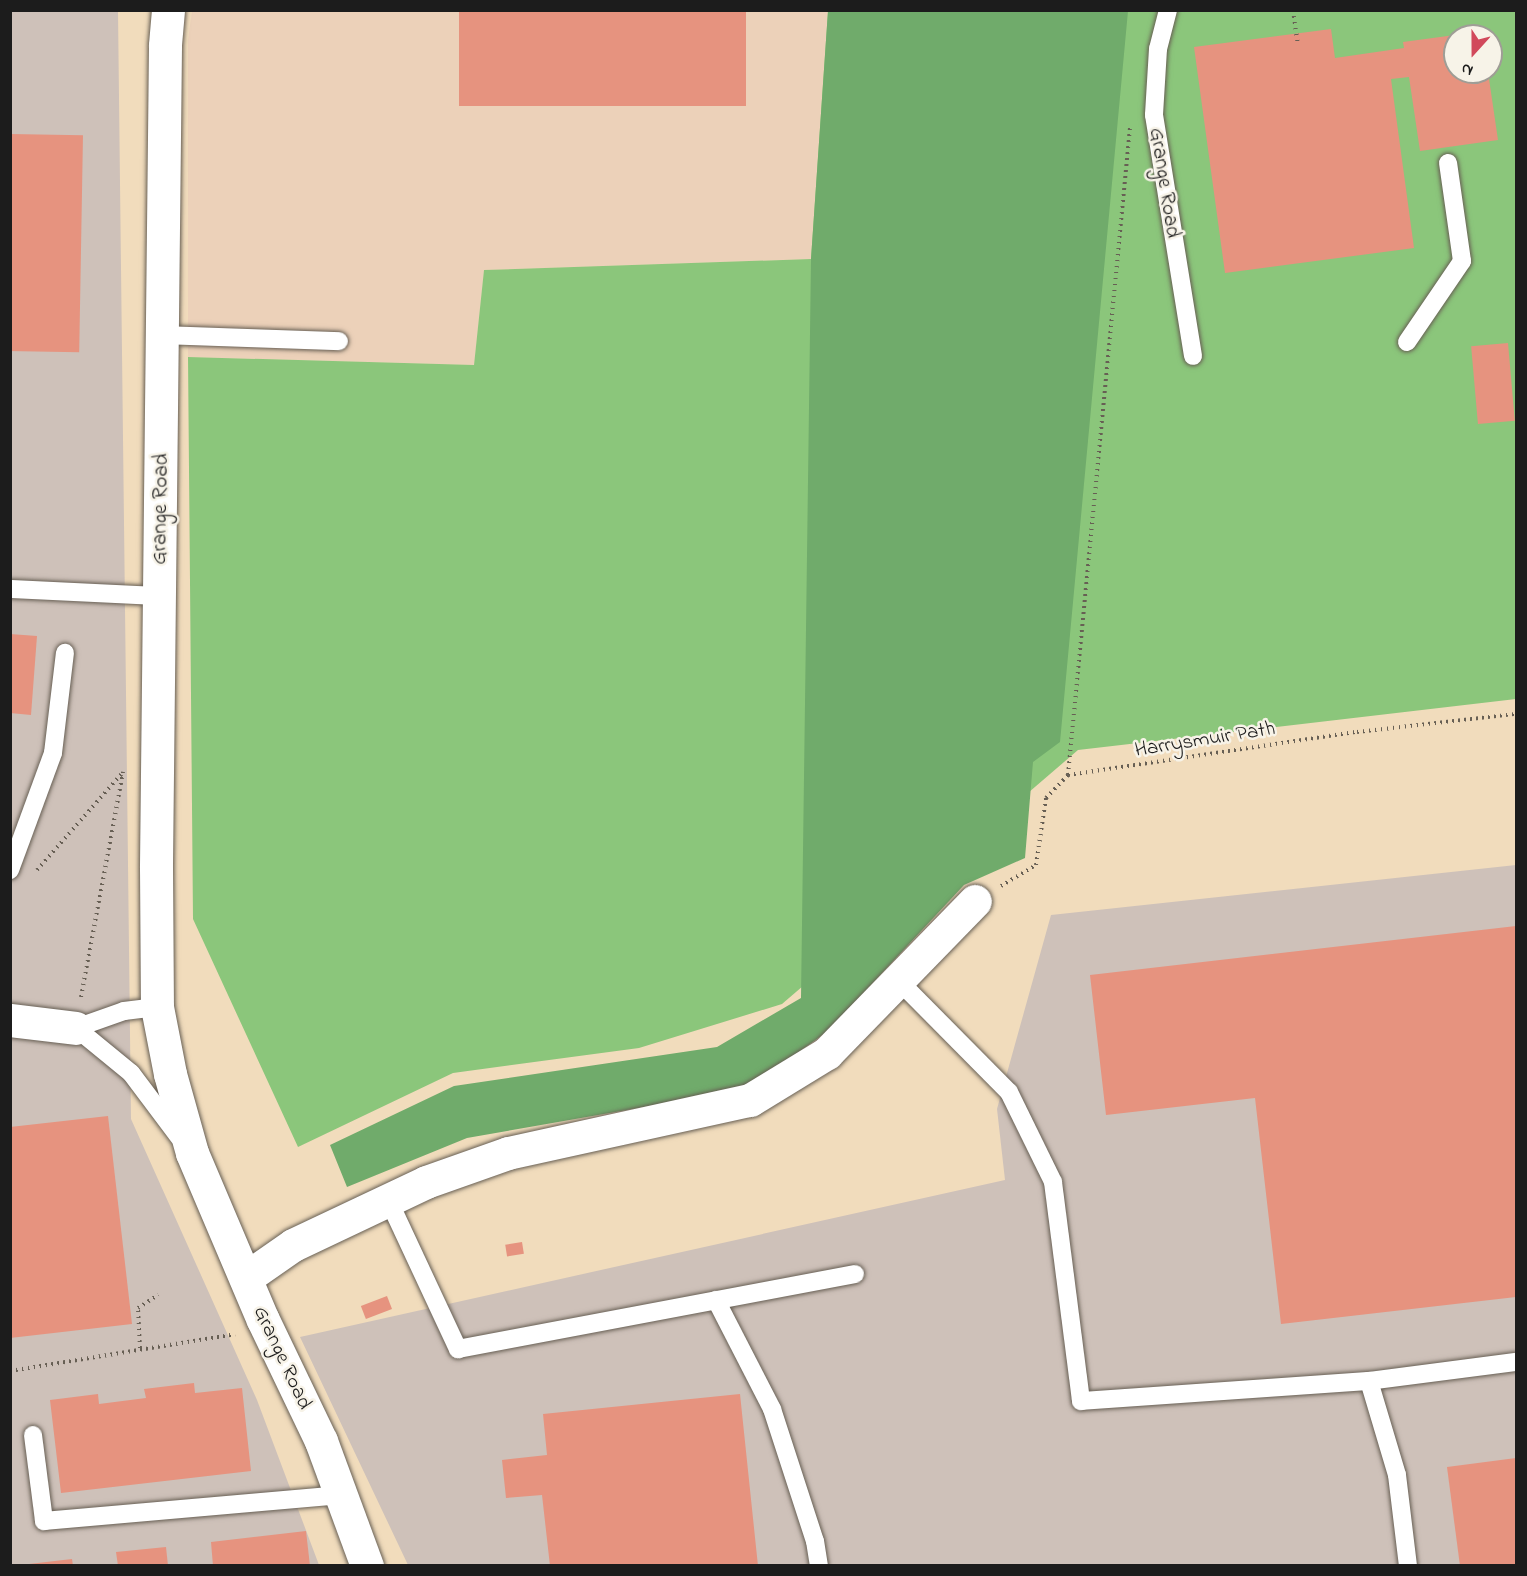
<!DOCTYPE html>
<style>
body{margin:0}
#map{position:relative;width:1527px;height:1576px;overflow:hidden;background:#f1dcbc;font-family:"Indie Flower",sans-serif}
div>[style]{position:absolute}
.built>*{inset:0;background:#ecd1b9}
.industrial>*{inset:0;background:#cec1b9}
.green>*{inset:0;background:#8bc67b}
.forest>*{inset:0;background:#70ab6b}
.building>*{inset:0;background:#e6937f;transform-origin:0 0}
.path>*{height:4px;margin-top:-2px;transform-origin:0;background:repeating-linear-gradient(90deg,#675f54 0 1.5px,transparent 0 6px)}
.roads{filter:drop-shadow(0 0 2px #675f54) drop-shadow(0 0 2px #675f54)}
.service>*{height:18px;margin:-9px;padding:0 9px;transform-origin:9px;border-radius:9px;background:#fff}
.minor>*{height:33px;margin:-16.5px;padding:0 16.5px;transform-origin:16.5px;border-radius:16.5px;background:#fff}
.tertiary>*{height:33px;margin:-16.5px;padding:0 16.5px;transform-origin:16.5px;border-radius:16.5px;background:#fff}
span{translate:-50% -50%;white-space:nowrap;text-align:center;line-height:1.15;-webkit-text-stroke:5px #f7f3e8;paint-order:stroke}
.street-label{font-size:21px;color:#1c1c1c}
.frame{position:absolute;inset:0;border:12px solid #1c1c1c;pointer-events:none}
.north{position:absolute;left:1443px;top:24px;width:60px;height:60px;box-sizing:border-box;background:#f7f3e8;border:2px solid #9f9d96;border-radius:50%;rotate:201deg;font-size:16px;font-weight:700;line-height:24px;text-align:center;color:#1c1c1c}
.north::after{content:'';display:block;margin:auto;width:21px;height:27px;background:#d1495b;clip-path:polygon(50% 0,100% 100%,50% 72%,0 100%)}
</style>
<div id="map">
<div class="built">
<i style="clip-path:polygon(192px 11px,828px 11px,811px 259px,484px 270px,474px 365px,188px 357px,188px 40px)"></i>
</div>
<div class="industrial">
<i style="clip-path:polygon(11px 11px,118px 11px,131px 1119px,257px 1400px,319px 1565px,11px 1566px)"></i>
<i style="clip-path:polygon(1516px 865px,1516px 1565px,408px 1565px,300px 1337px,1005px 1180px,997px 1109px,1051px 915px)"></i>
</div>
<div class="green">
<i style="clip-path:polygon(evenodd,828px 11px,1516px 11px,1516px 699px,1078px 750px,782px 1004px,639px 1048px,453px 1073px,298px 1147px,193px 919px,188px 357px,474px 365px,484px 270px,811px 259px,828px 11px,1455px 36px,1491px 36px,1491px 72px,1455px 72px,1455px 36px)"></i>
</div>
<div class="forest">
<i style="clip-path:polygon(828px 11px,1128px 11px,1060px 742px,1033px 762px,1025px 858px,964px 885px,828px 1031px,747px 1089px,467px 1138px,347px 1187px,330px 1145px,454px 1086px,717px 1047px,801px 998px,811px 259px)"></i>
</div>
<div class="building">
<i style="left:459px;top:10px;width:287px;height:96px"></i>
<i style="clip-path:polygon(1331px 29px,1335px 58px,1404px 48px,1403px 42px,1455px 35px,1455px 72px,1488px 72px,1498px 140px,1420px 151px,1409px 77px,1391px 79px,1414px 248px,1225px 273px,1194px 47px)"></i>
<i style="left:10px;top:134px;width:73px;height:217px;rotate:1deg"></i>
<i style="left:1508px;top:343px;width:78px;height:37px;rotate:85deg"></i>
<i style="clip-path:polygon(10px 634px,37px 636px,31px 715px,10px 713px)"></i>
<i style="clip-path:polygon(1516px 926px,1516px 1297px,1281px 1324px,1255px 1098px,1106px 1115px,1090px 975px)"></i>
<i style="clip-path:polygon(108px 1116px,132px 1324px,10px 1338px,10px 1127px)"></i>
<i style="left:522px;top:1242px;width:12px;height:17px;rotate:81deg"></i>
<i style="left:387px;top:1296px;width:14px;height:28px;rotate:69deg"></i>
<i style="clip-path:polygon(194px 1383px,195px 1393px,242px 1388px,251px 1471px,61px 1493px,50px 1400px,98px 1394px,99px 1404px,146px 1398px,144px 1389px)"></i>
<i style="clip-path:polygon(740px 1394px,758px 1566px,550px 1566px,542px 1495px,506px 1498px,502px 1460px,547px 1455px,543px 1414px)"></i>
<i style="clip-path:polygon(1516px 1458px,1516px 1566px,1460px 1566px,1447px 1467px)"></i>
<i style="clip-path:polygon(306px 1531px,310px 1566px,213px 1566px,211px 1542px)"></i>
<i style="clip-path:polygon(166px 1547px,168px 1566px,118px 1566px,116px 1552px)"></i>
<i style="clip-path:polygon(72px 1559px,73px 1566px,29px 1566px,29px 1564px)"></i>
</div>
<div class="path">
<i style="left:1293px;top:10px;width:35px;rotate:82deg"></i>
<i style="left:1068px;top:775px;width:650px;rotate:-84.53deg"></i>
<i style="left:37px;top:870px;width:130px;rotate:-48.7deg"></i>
<i style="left:1001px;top:886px;width:41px;rotate:-31deg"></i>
<i style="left:1036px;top:865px;width:68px;rotate:-81.5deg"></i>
<i style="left:1046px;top:798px;width:32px;rotate:-46deg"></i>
<i style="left:1068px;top:775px;width:292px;rotate:-8.5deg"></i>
<i style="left:1357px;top:732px;width:160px;rotate:-6.5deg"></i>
<i style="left:81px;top:997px;width:229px;rotate:-79.4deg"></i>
<i style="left:140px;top:1348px;width:40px;rotate:-92.9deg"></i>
<i style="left:138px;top:1308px;width:24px;rotate:-33deg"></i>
<i style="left:10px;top:1371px;width:228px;rotate:-9.3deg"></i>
</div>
<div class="roads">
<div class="service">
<i style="left:1168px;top:10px;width:40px;rotate:104.4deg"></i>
<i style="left:1158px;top:49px;width:66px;rotate:93.5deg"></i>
<i style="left:1154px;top:115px;width:244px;rotate:80.8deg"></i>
<i style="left:163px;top:335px;width:176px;rotate:2deg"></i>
<i style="left:1407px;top:342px;width:98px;rotate:-55.8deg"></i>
<i style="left:1462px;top:261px;width:99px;rotate:-98.1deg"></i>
<i style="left:10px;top:589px;width:149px;rotate:2.7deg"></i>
<i style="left:10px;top:870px;width:125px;rotate:-69.8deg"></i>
<i style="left:53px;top:753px;width:101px;rotate:-83.2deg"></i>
<i style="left:897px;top:979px;width:159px;rotate:45.3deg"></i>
<i style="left:1009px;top:1092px;width:100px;rotate:63.9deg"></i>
<i style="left:1053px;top:1182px;width:221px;rotate:82.7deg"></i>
<i style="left:1081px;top:1401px;width:289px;rotate:-4deg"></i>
<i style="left:1369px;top:1381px;width:98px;rotate:73.4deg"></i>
<i style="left:1397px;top:1475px;width:92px;rotate:83.1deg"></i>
<i style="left:76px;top:1028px;width:71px;rotate:39.3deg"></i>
<i style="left:131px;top:1073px;width:80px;rotate:53.1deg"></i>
<i style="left:76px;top:1028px;width:51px;rotate:-19.5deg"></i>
<i style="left:124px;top:1011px;width:33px;rotate:-7deg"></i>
<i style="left:388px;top:1199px;width:166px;rotate:65deg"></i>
<i style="left:458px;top:1349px;width:404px;rotate:-10.7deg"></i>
<i style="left:716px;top:1300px;width:123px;rotate:62.8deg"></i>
<i style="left:772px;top:1409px;width:139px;rotate:72deg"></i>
<i style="left:815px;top:1541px;width:25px;rotate:81deg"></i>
<i style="left:1369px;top:1381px;width:148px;rotate:-7.4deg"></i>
<i style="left:33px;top:1435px;width:87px;rotate:82.7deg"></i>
<i style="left:44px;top:1521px;width:298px;rotate:-5deg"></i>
</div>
<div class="minor">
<i style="left:10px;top:1020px;width:66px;rotate:6.9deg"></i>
<i style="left:247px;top:1277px;width:56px;rotate:-34.8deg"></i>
<i style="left:293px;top:1245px;width:147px;rotate:-25.3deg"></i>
<i style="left:426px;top:1182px;width:87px;rotate:-19.5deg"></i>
<i style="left:508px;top:1153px;width:248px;rotate:-12.4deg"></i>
<i style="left:750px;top:1100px;width:90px;rotate:-31.4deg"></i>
<i style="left:827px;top:1053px;width:212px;rotate:-45.8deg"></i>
</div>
<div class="tertiary">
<i style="left:168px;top:10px;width:36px;rotate:95deg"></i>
<i style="left:165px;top:46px;width:822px;rotate:90.63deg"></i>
<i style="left:156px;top:868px;width:139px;rotate:89.6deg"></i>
<i style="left:157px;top:1007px;width:68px;rotate:79deg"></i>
<i style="left:170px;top:1074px;width:82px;rotate:74.4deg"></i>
<i style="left:192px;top:1153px;width:181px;rotate:67deg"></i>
<i style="left:263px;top:1320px;width:134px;rotate:64.4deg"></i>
<i style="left:321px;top:1441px;width:133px;rotate:69.8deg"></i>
</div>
</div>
<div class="street-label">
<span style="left:1164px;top:183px;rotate:81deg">Grange Road</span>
<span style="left:161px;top:509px;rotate:-89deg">Grange Road</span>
<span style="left:1205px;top:740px;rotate:-9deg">Harrysmuir Path</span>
<span style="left:282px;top:1358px;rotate:65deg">Grange Road</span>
</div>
<div class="frame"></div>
<div class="north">N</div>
</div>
